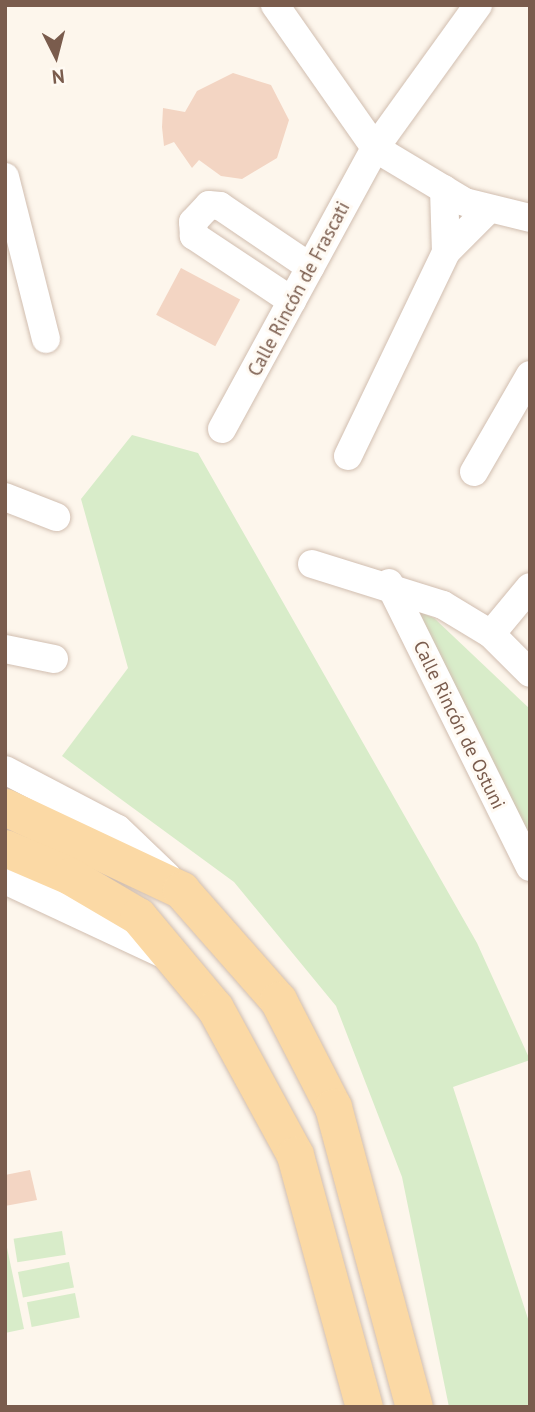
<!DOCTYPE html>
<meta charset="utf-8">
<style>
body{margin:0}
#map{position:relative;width:535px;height:1412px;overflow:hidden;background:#fdf6ec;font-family:"PT Sans",sans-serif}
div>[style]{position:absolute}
.green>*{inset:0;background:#d8ecc9;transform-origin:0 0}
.building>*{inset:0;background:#f3d5c3;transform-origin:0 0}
.roads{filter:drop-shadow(0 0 2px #d1beb0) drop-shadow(0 0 2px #d1beb0)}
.minor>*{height:28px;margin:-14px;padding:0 14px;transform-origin:14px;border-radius:14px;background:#fff}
.major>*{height:37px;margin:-18.5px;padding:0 18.5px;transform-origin:18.5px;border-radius:18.5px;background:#fbd9a5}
span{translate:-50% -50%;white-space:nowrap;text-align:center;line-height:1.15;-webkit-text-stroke:6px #fffaf3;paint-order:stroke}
.street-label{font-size:19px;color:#7a5c4d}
.frame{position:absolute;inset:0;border:7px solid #7a5c4d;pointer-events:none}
.north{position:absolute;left:21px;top:21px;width:70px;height:70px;-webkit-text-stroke:5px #fffaf3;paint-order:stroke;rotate:174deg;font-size:19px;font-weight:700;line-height:28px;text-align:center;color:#7a5c4d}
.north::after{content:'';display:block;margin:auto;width:24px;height:32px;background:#7a5c4d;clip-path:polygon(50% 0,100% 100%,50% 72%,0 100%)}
</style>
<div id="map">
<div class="green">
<i style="clip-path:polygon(132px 435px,198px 453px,477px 943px,530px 1060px,453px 1087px,530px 1325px,530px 1407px,449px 1407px,402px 1177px,336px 1006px,234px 882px,62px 756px,128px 668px,81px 499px)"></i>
<i style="clip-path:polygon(419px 612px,434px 618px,530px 709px,530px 838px)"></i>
<i style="left:62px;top:1231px;width:24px;height:49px;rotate:81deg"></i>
<i style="clip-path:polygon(5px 1238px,24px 1329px,5px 1333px)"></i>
<i style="left:69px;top:1262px;width:26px;height:52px;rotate:79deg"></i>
<i style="left:75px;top:1293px;width:25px;height:49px;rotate:79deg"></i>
</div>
<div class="building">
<i style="clip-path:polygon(233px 73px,271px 85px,289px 120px,277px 158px,242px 179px,221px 176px,199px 160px,192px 168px,174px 142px,164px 146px,162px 127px,163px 108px,185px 112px,197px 91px)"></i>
<i style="left:181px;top:268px;width:67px;height:53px;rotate:28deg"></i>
<i style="clip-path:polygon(30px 1170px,37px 1200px,5px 1206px,5px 1175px)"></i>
</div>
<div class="roads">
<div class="minor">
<i style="left:275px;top:5px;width:174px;rotate:55deg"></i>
<i style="left:375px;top:148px;width:105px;rotate:31deg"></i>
<i style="left:465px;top:202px;width:67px;rotate:13.8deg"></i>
<i style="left:5px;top:177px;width:167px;rotate:75.8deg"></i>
<i style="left:444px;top:189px;width:63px;rotate:88.2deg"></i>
<i style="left:292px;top:301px;width:118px;rotate:-146.4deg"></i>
<i style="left:194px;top:236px;width:14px;rotate:-94deg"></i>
<i style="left:193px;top:222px;width:23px;rotate:-47deg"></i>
<i style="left:209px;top:205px;width:11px;rotate:5deg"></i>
<i style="left:220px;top:206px;width:109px;rotate:34.1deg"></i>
<i style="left:222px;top:429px;width:320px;rotate:-61.4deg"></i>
<i style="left:375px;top:148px;width:176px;rotate:-54.2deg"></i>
<i style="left:348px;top:456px;width:226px;rotate:-64.3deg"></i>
<i style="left:446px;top:252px;width:61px;rotate:-45deg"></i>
<i style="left:474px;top:472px;width:112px;rotate:-60deg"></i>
<i style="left:5px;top:497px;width:55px;rotate:21.4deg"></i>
<i style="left:312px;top:564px;width:137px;rotate:17.4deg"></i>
<i style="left:443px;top:605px;width:56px;rotate:31.1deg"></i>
<i style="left:491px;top:634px;width:55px;rotate:45deg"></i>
<i style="left:389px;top:583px;width:317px;rotate:63.6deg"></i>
<i style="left:491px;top:634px;width:61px;rotate:-50.3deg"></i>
<i style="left:5px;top:649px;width:50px;rotate:11.5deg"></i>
<i style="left:5px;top:770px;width:127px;rotate:27.6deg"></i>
<i style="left:118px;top:829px;width:68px;rotate:43.8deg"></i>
<i style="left:5px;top:880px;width:179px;rotate:25.1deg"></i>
</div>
<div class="major">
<i style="left:5px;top:807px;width:195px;rotate:25.2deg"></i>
<i style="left:181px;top:890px;width:147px;rotate:48.6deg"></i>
<i style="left:278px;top:1000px;width:120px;rotate:62.8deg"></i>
<i style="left:333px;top:1107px;width:311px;rotate:74.9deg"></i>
<i style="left:5px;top:848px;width:71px;rotate:23.3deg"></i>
<i style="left:70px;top:876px;width:79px;rotate:30.5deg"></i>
<i style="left:138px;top:916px;width:120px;rotate:50.1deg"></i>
<i style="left:215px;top:1008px;width:167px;rotate:61.4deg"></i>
<i style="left:295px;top:1155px;width:261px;rotate:74.7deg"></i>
</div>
</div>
<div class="street-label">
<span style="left:299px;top:289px;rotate:-62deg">Calle Rincón de Frascati</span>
<span style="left:459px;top:725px;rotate:64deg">Calle Rincón de Ostuni</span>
</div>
<div class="frame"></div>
<div class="north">N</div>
</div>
